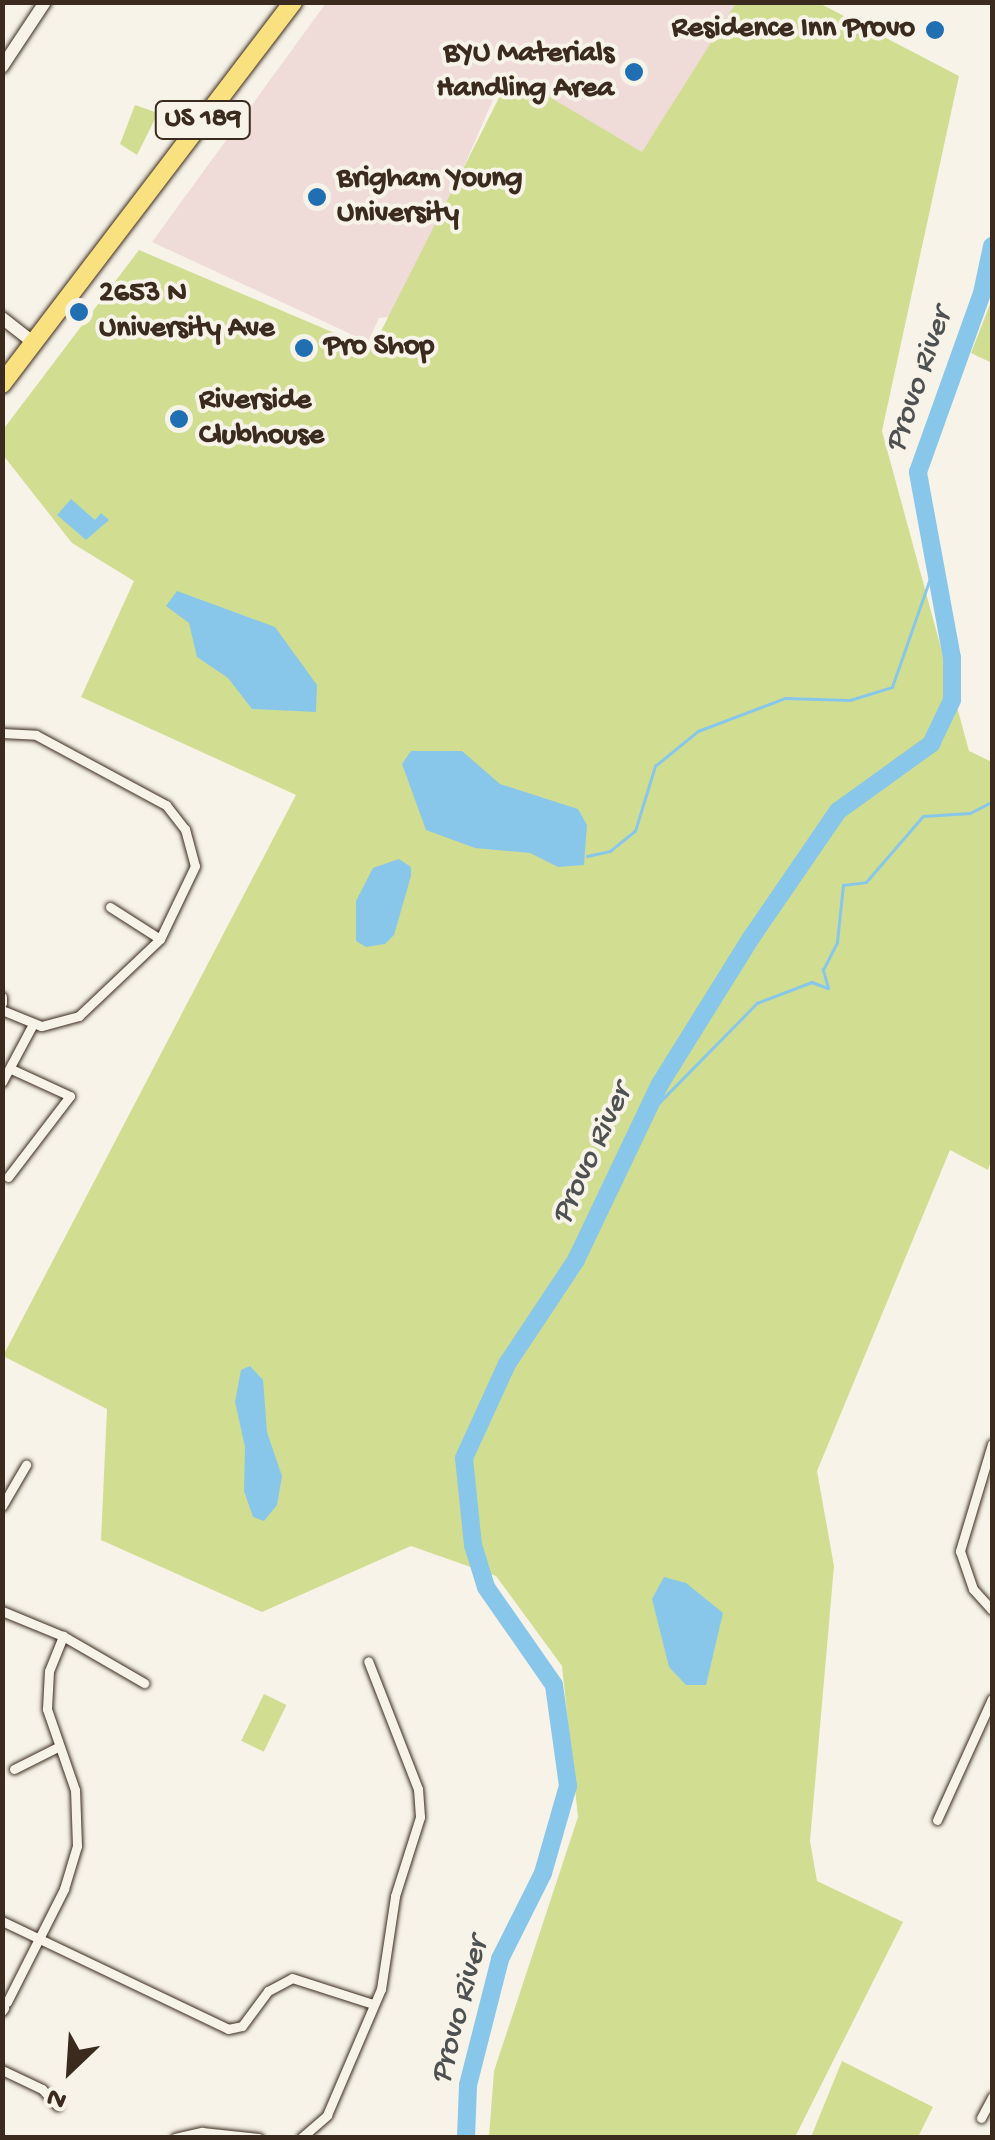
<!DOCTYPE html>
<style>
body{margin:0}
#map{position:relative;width:995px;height:2140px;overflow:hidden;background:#f7f3e8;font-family:"Gochi Hand",sans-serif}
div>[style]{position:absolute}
.built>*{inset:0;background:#efdbd8}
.green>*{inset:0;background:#d1de91;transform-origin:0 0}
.water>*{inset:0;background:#88c7e9}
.stream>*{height:2.5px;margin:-1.25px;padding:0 1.25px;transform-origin:1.25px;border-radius:1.25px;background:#88c7e9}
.river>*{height:18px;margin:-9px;padding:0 9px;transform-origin:9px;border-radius:9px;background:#88c7e9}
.roads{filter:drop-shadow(0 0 2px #3b2a1e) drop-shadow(0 0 2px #3b2a1e)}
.street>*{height:9px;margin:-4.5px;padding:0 4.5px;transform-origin:4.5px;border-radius:4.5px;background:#f7f3e8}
.secondary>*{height:12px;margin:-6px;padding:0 6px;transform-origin:6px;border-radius:6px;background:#f7f3e8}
.highway>*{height:18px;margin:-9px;padding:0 9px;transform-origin:9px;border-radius:9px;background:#fae180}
.dots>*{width:28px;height:28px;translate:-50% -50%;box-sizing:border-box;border:5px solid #f7f3e8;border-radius:50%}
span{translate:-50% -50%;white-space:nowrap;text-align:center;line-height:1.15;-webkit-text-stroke:8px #f7f3e8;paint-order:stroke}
.shield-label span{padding:2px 8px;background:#f7f3e8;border:2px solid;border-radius:8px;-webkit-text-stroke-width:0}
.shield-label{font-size:28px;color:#3b2a1e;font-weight:700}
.poi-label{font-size:30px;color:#3b2a1e;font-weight:700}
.right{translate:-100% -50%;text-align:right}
.left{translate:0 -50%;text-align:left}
.water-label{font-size:32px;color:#4e5151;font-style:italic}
.frame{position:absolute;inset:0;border:5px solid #3b2a1e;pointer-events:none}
.north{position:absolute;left:20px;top:2020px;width:100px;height:100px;-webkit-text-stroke:8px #f7f3e8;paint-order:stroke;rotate:205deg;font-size:28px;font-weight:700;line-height:40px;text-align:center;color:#3b2a1e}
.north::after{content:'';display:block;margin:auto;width:35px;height:45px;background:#3b2a1e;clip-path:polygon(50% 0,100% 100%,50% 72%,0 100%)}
</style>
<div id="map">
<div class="built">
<i style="clip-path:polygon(326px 3px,737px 3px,642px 153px,505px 72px,399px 316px,379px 318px,368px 342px,152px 242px)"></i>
</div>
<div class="green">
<i style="clip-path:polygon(736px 3px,819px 3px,959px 76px,882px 431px,969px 751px,992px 762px,992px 1158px,988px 1170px,950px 1150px,817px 1471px,834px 1566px,810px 1841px,817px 1881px,903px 1922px,795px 2137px,489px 2137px,494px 2071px,578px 1817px,562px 1666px,496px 1576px,411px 1546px,262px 1612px,101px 1540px,107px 1409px,3px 1356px,296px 795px,81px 697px,134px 581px,72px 543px,3px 455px,2px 431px,139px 250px,372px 349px,511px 74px,642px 152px)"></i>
<i style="clip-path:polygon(135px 105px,158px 113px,137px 155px,120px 144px)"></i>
<i style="clip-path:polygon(992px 299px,992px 363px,971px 353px)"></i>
<i style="left:264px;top:1694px;width:25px;height:52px;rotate:26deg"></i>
<i style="clip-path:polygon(842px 2061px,933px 2107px,918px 2137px,811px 2137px)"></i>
</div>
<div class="water">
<i style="clip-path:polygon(71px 499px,95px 520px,101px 513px,109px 520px,86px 540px,57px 515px)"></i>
<i style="clip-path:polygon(177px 591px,275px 627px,317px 685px,316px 712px,252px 709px,228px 678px,197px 657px,189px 623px,166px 606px)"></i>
<i style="clip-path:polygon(411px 751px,462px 751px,500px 784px,578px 809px,587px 825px,584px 865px,558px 867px,530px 853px,475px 848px,426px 830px,402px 764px)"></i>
<i style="clip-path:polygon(399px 859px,411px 867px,411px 876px,394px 935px,385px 944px,366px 947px,356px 941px,356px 901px,373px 868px)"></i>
<i style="clip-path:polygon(250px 1366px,263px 1380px,267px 1432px,282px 1476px,277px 1505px,264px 1521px,253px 1517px,244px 1491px,245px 1447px,235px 1402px,241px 1370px)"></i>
<i style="clip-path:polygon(664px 1577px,686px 1583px,723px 1613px,706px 1685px,686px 1685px,669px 1667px,652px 1599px)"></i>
</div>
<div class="stream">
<i style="left:587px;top:856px;width:24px;rotate:-12deg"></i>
<i style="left:610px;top:851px;width:32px;rotate:-39deg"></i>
<i style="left:635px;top:831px;width:68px;rotate:-72.9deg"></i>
<i style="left:655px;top:766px;width:55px;rotate:-39.1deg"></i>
<i style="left:698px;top:731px;width:93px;rotate:-20.8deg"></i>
<i style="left:785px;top:698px;width:65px;rotate:1.8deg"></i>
<i style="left:850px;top:700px;width:44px;rotate:-17.2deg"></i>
<i style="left:892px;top:687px;width:124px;rotate:-70.7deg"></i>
<i style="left:643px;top:1119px;width:163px;rotate:-45.5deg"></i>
<i style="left:757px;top:1003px;width:59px;rotate:-20.9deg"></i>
<i style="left:812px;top:982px;width:17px;rotate:21deg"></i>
<i style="left:828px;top:988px;width:19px;rotate:-106deg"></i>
<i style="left:823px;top:970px;width:31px;rotate:-63deg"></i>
<i style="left:837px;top:942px;width:57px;rotate:-84deg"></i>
<i style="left:843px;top:885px;width:23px;rotate:-7deg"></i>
<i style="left:866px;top:882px;width:87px;rotate:-49.2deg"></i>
<i style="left:923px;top:816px;width:47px;rotate:-3.7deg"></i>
<i style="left:970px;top:813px;width:25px;rotate:-27deg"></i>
</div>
<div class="river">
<i style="left:466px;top:2138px;width:53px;rotate:-87.8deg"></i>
<i style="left:468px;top:2085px;width:130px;rotate:-75.7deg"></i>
<i style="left:500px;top:1959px;width:96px;rotate:-63.4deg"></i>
<i style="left:543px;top:1873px;width:91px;rotate:-74deg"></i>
<i style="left:568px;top:1786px;width:102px;rotate:-97.9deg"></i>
<i style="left:554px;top:1685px;width:119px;rotate:-124.8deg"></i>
<i style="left:486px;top:1587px;width:44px;rotate:-107.2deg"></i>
<i style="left:473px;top:1545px;width:87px;rotate:-95.9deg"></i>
<i style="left:464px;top:1458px;width:103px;rotate:-65.4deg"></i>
<i style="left:507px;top:1364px;width:125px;rotate:-56.4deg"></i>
<i style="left:576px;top:1260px;width:195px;rotate:-64.5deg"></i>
<i style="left:660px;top:1084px;width:172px;rotate:-58.1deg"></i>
<i style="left:751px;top:938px;width:154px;rotate:-55.6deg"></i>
<i style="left:838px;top:811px;width:115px;rotate:-35.8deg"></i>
<i style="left:931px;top:744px;width:49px;rotate:-64.5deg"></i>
<i style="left:952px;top:700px;width:42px;rotate:-90deg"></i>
<i style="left:952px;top:658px;width:189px;rotate:-100.4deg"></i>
<i style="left:918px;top:472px;width:190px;rotate:-70.3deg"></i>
<i style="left:982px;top:293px;width:48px;rotate:-78deg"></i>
</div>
<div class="roads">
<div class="street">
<i style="left:2px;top:733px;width:34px;rotate:3deg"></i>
<i style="left:36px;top:735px;width:148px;rotate:28.3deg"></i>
<i style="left:166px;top:805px;width:31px;rotate:52deg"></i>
<i style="left:185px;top:829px;width:38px;rotate:75deg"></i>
<i style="left:195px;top:866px;width:81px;rotate:115.6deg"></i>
<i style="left:160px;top:939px;width:112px;rotate:136.5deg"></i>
<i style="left:79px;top:1016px;width:39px;rotate:165deg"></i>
<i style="left:41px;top:1026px;width:42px;rotate:-157.7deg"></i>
<i style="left:110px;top:907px;width:59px;rotate:32.6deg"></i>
<i style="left:2px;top:997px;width:6px;rotate:90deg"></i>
<i style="left:2px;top:1082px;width:66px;rotate:-61.9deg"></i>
<i style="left:8px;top:1177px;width:102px;rotate:-52.6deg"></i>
<i style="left:70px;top:1096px;width:65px;rotate:-155.4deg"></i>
<i style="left:992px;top:1444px;width:112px;rotate:106.7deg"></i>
<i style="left:960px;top:1551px;width:40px;rotate:71.1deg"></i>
<i style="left:973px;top:1589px;width:28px;rotate:48deg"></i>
<i style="left:2px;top:1506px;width:48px;rotate:-59.7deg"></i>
<i style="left:2px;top:1611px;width:66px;rotate:22.3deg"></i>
<i style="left:63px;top:1636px;width:94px;rotate:30.1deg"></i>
<i style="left:14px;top:1769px;width:49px;rotate:-26.6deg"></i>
<i style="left:937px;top:1820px;width:133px;rotate:-65.6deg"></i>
<i style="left:2px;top:1921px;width:250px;rotate:25.5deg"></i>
<i style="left:228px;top:2029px;width:14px;rotate:-12deg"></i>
<i style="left:242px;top:2026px;width:44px;rotate:-53.4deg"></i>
<i style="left:268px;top:1991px;width:27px;rotate:-28deg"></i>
<i style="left:292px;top:1978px;width:85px;rotate:17.8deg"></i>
<i style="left:7px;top:2002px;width:127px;rotate:-63.2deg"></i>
<i style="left:64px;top:1889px;width:45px;rotate:-73.2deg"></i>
<i style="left:77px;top:1846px;width:56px;rotate:-92deg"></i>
<i style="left:75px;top:1790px;width:86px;rotate:-109.1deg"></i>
<i style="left:47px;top:1709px;width:38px;rotate:-87deg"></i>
<i style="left:49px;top:1671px;width:38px;rotate:-68deg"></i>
<i style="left:2px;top:2011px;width:4px;rotate:-56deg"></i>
<i style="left:2px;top:2070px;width:44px;rotate:25.4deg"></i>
<i style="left:42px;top:2089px;width:23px;rotate:47deg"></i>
<i style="left:981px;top:2118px;width:24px;rotate:-62deg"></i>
<i style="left:175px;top:2138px;width:28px;rotate:-13deg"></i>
<i style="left:202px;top:2132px;width:57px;rotate:6deg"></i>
<i style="left:301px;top:2138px;width:35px;rotate:-41deg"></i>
<i style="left:327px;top:2115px;width:137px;rotate:-66.8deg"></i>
<i style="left:381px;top:1989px;width:94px;rotate:-81.4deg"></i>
<i style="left:395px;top:1896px;width:83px;rotate:-72.4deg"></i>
<i style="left:420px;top:1817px;width:28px;rotate:-94deg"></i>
<i style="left:418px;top:1789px;width:137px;rotate:-111.3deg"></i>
</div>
<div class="secondary">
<i style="left:2px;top:67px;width:78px;rotate:-56.5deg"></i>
<i style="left:2px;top:318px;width:39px;rotate:38deg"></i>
</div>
<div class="highway">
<i style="left:2px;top:384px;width:480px;rotate:-52.7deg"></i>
</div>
</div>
<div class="dots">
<i style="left:935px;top:30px;background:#1f6fb2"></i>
<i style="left:634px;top:72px;background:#1f6fb2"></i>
<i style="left:317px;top:197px;background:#1f6fb2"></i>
<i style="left:79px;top:312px;background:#1f6fb2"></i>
<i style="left:304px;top:348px;background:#1f6fb2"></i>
<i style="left:179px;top:419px;background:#1f6fb2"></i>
</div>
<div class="shield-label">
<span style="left:203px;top:120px">US 189</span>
</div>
<div class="poi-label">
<span class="right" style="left:915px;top:30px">Residence Inn Provo</span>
<span class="right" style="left:614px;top:72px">BYU Materials<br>Handling Area</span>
<span class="left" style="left:337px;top:197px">Brigham Young<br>University</span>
<span class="left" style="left:99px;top:312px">2653 N<br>University Ave</span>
<span class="left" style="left:324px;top:348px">Pro Shop</span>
<span class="left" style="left:199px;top:419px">Riverside<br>Clubhouse</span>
</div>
<div class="water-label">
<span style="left:920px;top:381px;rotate:-71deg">Provo River</span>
<span style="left:593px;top:1155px;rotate:-65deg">Provo River</span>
<span style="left:461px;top:2011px;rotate:-75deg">Provo River</span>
</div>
<div class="frame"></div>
<div class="north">N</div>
</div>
